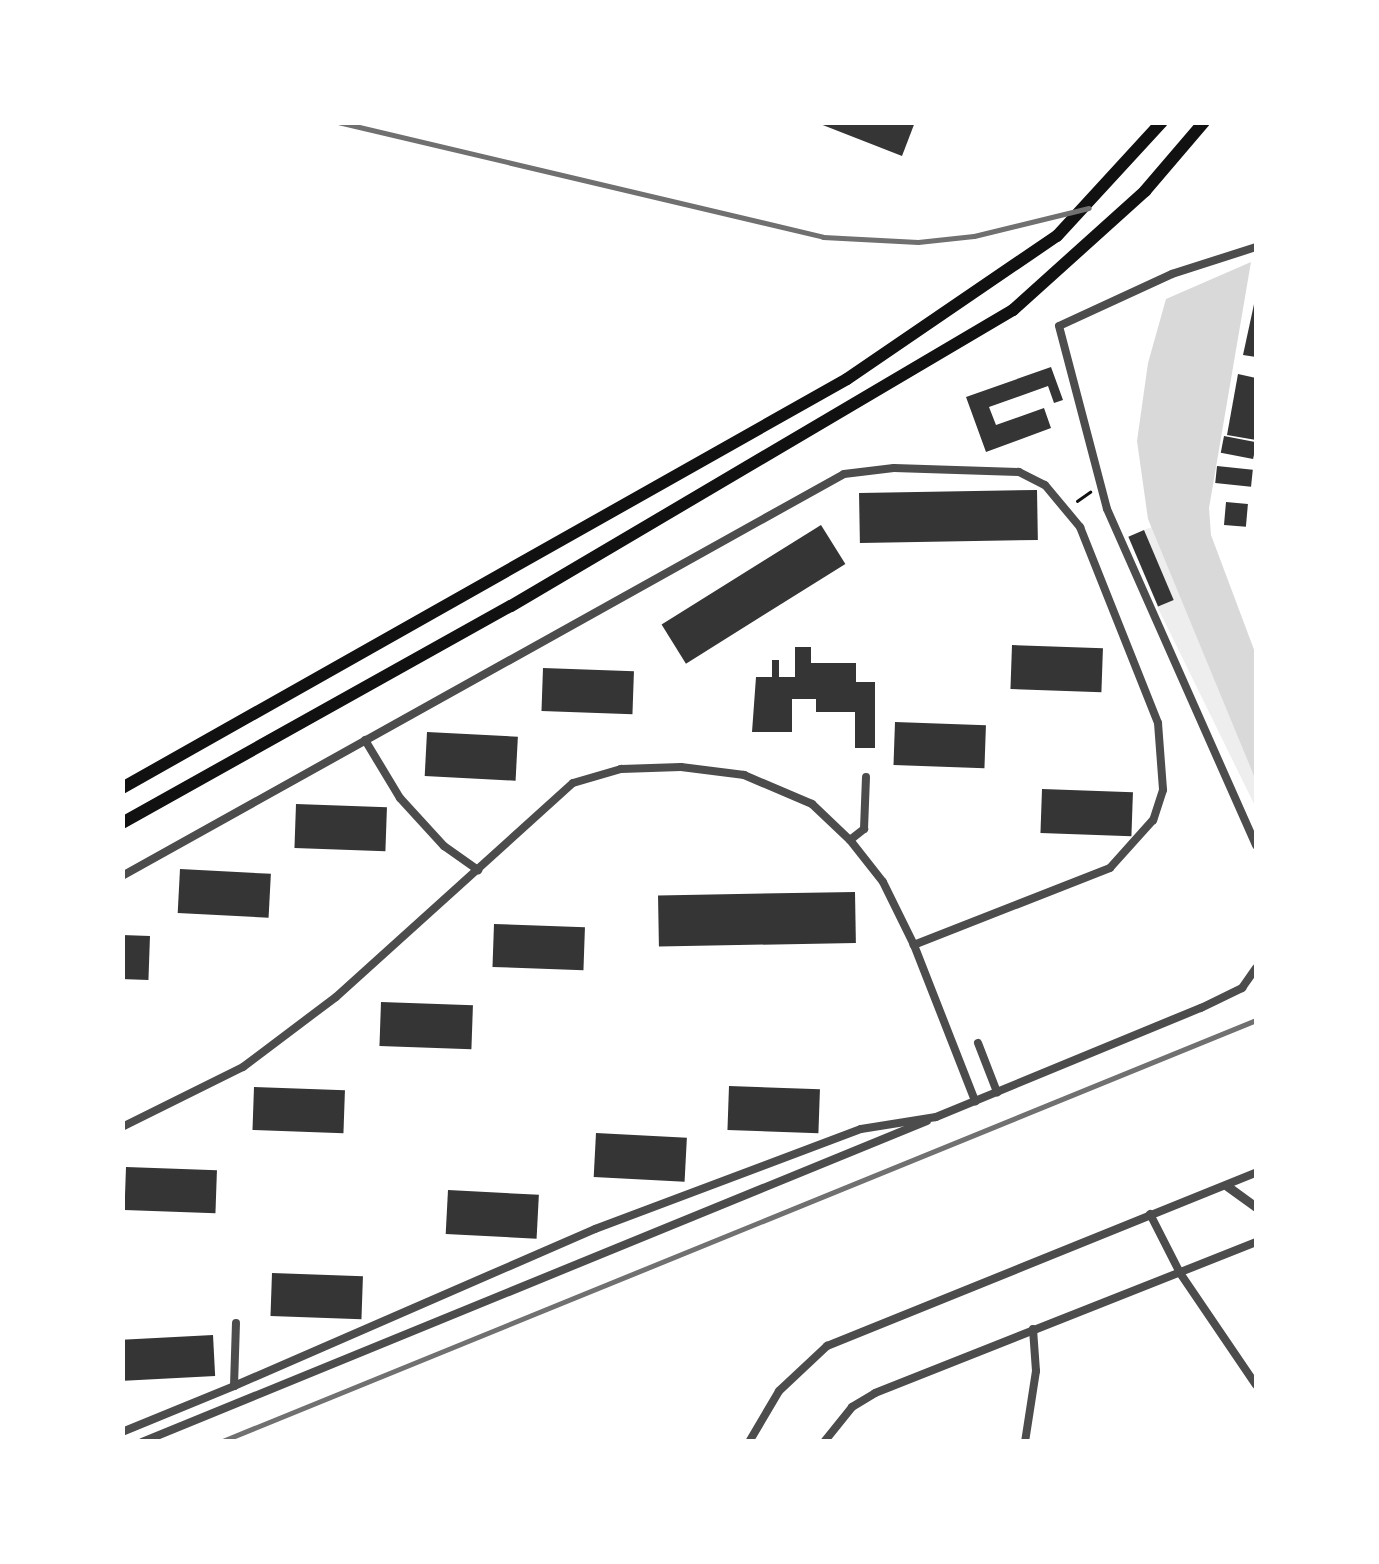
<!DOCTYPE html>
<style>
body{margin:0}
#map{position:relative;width:1379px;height:1564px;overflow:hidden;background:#fff;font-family:Georgia,serif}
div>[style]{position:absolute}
.green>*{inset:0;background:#eee}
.water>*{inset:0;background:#d9d9d9}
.building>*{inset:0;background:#353535;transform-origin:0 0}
.path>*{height:2.5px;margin:-1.25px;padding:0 1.25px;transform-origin:1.25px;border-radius:1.25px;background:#111}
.minor>*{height:8px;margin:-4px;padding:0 4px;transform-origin:4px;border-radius:4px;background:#4c4c4c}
.tertiary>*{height:9px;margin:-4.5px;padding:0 4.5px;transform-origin:4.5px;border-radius:4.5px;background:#4c4c4c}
.trunk>*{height:12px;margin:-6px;padding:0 6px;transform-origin:6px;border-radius:6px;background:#111}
.rail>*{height:5px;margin:-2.5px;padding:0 2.5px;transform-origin:2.5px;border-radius:2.5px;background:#707070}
span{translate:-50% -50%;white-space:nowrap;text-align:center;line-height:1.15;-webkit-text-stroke:8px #fff;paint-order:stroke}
.frame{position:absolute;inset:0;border:125px solid #fff;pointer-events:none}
</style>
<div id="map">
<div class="green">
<i style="clip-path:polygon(1152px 527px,1256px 781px,1256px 808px,1157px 606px,1173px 599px,1144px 530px)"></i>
</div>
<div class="water">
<i style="clip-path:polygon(1251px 262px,1209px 508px,1211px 535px,1256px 655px,1256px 781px,1148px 519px,1137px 441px,1148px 363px,1166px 299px)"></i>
</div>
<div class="building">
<i style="clip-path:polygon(815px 122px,915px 122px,902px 156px)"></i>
<i style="clip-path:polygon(1256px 295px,1256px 357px,1243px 355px)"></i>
<i style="clip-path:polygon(1051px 367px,1063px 400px,1054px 403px,1048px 386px,989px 407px,996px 425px,1044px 408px,1051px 428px,986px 452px,966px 397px)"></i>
<i style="clip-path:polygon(1238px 374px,1256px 378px,1256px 440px,1227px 435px)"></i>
<i style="left:1224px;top:436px;width:33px;height:17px;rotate:11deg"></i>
<i style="left:1217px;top:466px;width:36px;height:17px;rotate:6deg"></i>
<i style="left:1037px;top:490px;width:50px;height:178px;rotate:89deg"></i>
<i style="left:1226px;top:502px;width:22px;height:23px;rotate:5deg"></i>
<i style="left:821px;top:525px;width:46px;height:188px;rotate:58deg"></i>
<i style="left:1144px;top:530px;width:76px;height:17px;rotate:67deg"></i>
<i style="left:1012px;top:645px;width:91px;height:44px;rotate:2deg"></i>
<i style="clip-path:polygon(795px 647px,811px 647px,811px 663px,856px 663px,856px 682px,875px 682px,875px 748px,855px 748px,855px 712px,816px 712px,816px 699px,792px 699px,792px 732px,752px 732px,756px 677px,772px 677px,772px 660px,779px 660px,779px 677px,795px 677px)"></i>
<i style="left:543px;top:668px;width:91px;height:43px;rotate:2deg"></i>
<i style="left:895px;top:722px;width:91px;height:43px;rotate:2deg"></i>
<i style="left:427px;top:732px;width:91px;height:44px;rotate:3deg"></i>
<i style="left:1042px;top:789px;width:91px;height:44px;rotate:2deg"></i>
<i style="left:296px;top:804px;width:91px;height:44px;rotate:2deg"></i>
<i style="left:180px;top:869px;width:91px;height:44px;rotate:3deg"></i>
<i style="left:855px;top:892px;width:51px;height:197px;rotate:89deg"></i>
<i style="left:494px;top:924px;width:91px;height:43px;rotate:2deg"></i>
<i style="left:122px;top:935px;width:28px;height:44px;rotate:2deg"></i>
<i style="left:381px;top:1002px;width:92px;height:44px;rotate:2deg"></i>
<i style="left:729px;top:1086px;width:91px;height:44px;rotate:2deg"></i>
<i style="left:254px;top:1087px;width:91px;height:43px;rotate:2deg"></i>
<i style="left:596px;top:1133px;width:91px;height:44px;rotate:3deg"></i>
<i style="left:126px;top:1167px;width:91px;height:43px;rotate:2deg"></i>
<i style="left:448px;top:1190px;width:91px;height:44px;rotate:3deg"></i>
<i style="left:272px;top:1273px;width:91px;height:43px;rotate:2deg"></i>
<i style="left:213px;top:1335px;width:41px;height:91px;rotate:87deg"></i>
</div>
<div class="path">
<i style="left:1077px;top:501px;width:16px;rotate:-35deg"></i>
</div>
<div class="minor">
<i style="left:1256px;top:247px;width:88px;rotate:162.2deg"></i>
<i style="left:1172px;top:274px;width:124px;rotate:155.3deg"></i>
<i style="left:1059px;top:326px;width:189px;rotate:75.3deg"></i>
<i style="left:1107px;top:509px;width:368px;rotate:66.1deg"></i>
<i style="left:365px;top:740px;width:68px;rotate:58.9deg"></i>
<i style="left:400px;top:798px;width:65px;rotate:47.5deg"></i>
<i style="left:444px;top:846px;width:42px;rotate:35.2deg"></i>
<i style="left:850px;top:840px;width:18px;rotate:-38deg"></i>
<i style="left:864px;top:829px;width:52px;rotate:-87.8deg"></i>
<i style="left:122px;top:876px;width:826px;rotate:-29.11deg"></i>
<i style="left:844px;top:474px;width:50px;rotate:-6.8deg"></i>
<i style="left:894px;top:468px;width:125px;rotate:1.8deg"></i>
<i style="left:1019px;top:472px;width:29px;rotate:27deg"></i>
<i style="left:1045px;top:485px;width:55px;rotate:50.2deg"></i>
<i style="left:1080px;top:527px;width:211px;rotate:68.3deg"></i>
<i style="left:1158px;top:723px;width:67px;rotate:85.7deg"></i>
<i style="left:1163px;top:790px;width:32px;rotate:108deg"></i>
<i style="left:1153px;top:820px;width:64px;rotate:131.9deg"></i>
<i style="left:1110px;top:868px;width:211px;rotate:158.6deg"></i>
<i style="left:978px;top:1043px;width:53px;rotate:68.8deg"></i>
<i style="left:122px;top:1127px;width:135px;rotate:-26.4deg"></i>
<i style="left:243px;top:1067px;width:116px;rotate:-37deg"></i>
<i style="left:336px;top:997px;width:319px;rotate:-42.1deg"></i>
<i style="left:573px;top:783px;width:50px;rotate:-16.3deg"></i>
<i style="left:621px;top:769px;width:60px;rotate:-1.9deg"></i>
<i style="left:681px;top:767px;width:64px;rotate:7.2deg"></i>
<i style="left:744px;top:775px;width:74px;rotate:23.1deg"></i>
<i style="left:812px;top:804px;width:52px;rotate:43.5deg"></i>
<i style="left:850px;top:840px;width:53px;rotate:51.8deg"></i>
<i style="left:883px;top:882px;width:70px;rotate:63.8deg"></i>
<i style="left:914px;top:945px;width:168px;rotate:68.6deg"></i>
<i style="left:1150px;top:1214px;width:66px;rotate:63deg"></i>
<i style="left:1180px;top:1273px;width:135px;rotate:55.8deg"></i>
<i style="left:234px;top:1386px;width:394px;rotate:-23.5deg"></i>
<i style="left:595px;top:1229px;width:284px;rotate:-20.6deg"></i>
<i style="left:861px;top:1129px;width:76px;rotate:-9.1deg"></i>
<i style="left:936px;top:1117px;width:287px;rotate:-22.4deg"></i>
<i style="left:1201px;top:1008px;width:46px;rotate:-26deg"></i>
<i style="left:1242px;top:988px;width:24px;rotate:-55deg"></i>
<i style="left:122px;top:1432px;width:121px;rotate:-22.3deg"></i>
<i style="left:234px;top:1386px;width:63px;rotate:-88.2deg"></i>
<i style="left:142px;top:1442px;width:848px;rotate:-22.24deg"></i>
<i style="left:749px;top:1442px;width:59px;rotate:-59.5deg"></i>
<i style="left:779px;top:1391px;width:66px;rotate:-43.2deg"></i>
<i style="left:827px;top:1346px;width:463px;rotate:-22deg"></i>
<i style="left:824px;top:1442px;width:45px;rotate:-51.3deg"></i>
<i style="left:852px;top:1407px;width:27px;rotate:-31deg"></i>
<i style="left:875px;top:1393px;width:410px;rotate:-21.6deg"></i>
<i style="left:1025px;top:1442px;width:72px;rotate:-81.2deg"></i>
<i style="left:1036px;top:1371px;width:42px;rotate:-94.1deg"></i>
</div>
<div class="tertiary">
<i style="left:1227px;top:1186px;width:36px;rotate:36deg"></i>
</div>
<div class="trunk">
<i style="left:122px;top:788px;width:832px;rotate:-29.43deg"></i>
<i style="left:847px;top:379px;width:254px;rotate:-34.3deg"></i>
<i style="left:1057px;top:236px;width:155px;rotate:-47.4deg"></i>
<i style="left:122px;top:823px;width:445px;rotate:-29.2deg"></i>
<i style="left:511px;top:606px;width:583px;rotate:-30.53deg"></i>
<i style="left:1013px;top:310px;width:178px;rotate:-42deg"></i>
<i style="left:1145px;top:191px;width:91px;rotate:-49.5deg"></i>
</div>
<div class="rail">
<i style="left:338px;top:122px;width:498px;rotate:13.3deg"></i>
<i style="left:823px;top:237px;width:95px;rotate:3deg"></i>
<i style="left:918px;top:242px;width:56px;rotate:-6.1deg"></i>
<i style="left:974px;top:236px;width:118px;rotate:-13.7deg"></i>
<i style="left:220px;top:1442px;width:1119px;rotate:-22.16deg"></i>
</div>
<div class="frame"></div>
</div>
